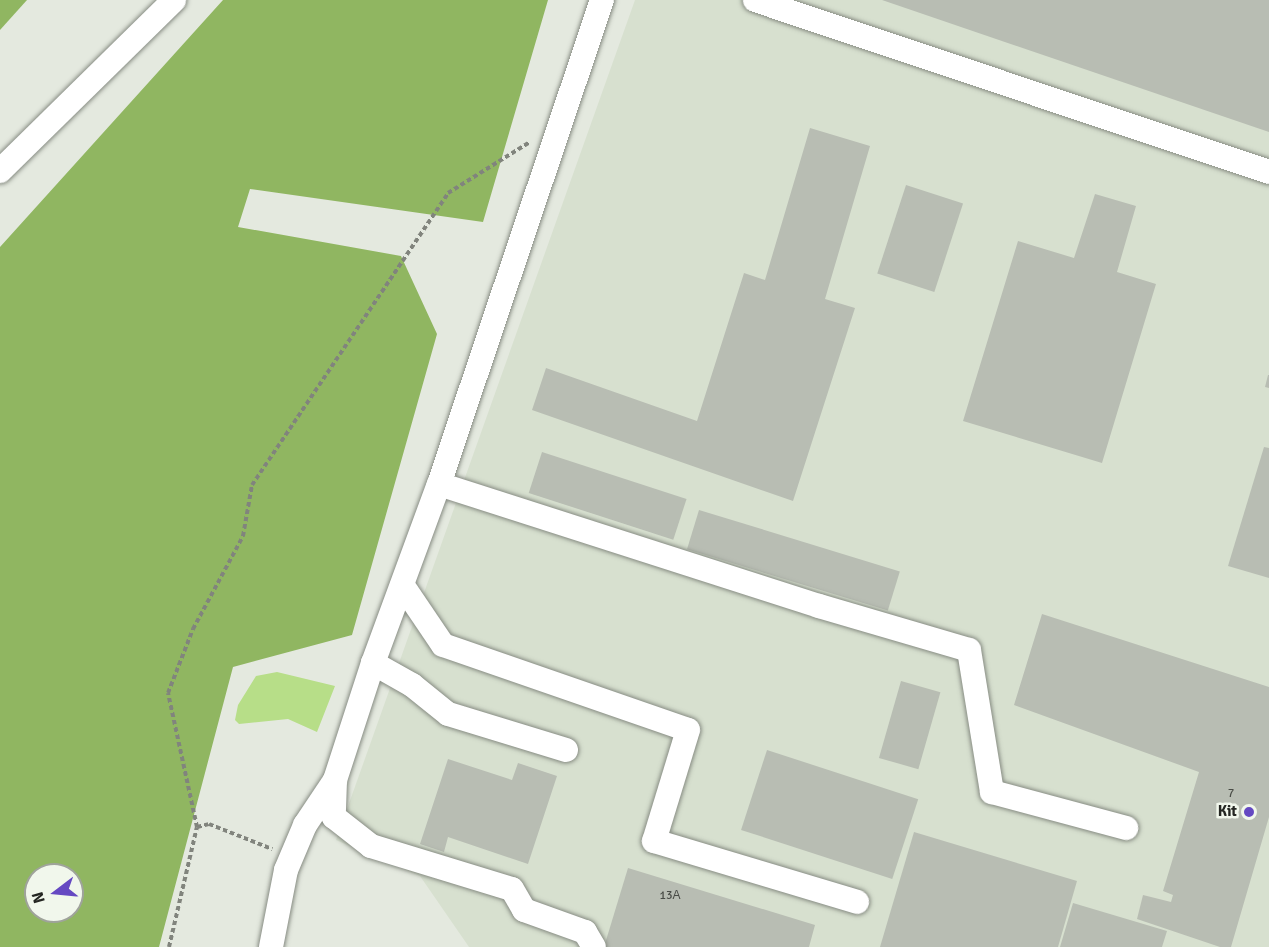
<!DOCTYPE html>
<meta charset="utf-8">
<style>
body{margin:0}
#map{position:relative;width:1269px;height:947px;overflow:hidden;background:#e4e9df;font-family:Signika,sans-serif}
div>[style]{position:absolute}
.built>*{inset:0;background:#d7e0cf}
.forest>*{inset:0;background:#90b661}
.water>*{inset:0;background:#b7de88}
.building>*{inset:0;background:#b8bdb3;transform-origin:0 0}
.path>*{height:4px;margin-top:-2px;transform-origin:0;background:repeating-linear-gradient(90deg,#81847d 0 4.5px,transparent 0 7.5px)}
.roads{filter:drop-shadow(0 0 2px #878c83) drop-shadow(0 0 2px #878c83)}
.minor>*{height:24px;margin:-12px;padding:0 12px;transform-origin:12px;border-radius:12px;background:#fff}
.dots>*{width:16px;height:16px;translate:-50% -50%;box-sizing:border-box;border:3px solid #f1f7ec;border-radius:50%}
span{translate:-50% -50%;white-space:nowrap;text-align:center;line-height:1.15;-webkit-text-stroke:5px #f1f7ec;paint-order:stroke}
.number-label{font-size:12px;color:#494c46}
.number-label span{-webkit-text-stroke-width:0}
.poi-label{font-size:15px;color:#242622;font-weight:700}
.right{translate:-100% -50%;text-align:right}
.north{position:absolute;left:24px;top:863px;width:60px;height:60px;box-sizing:border-box;background:#f1f7ec;border:2px solid #9fa39b;border-radius:50%;rotate:254deg;font-size:16px;font-weight:700;line-height:24px;text-align:center;color:#242622}
.north::after{content:'';display:block;margin:auto;width:21px;height:27px;background:#6549c2;clip-path:polygon(50% 0,100% 100%,50% 72%,0 100%)}
</style>
<div id="map">
<div class="built">
<i style="clip-path:polygon(635px 0,1269px 0,1269px 947px,469px 947px,420px 876px,336px 840px)"></i>
</div>
<div class="forest">
<i style="clip-path:polygon(0 0,27px 0,0 30px)"></i>
<i style="clip-path:polygon(evenodd,223px 0,548px 0,483px 222px,250px 189px,238px 227px,401px 256px,437px 334px,352px 635px,233px 667px,159px 947px,0 947px,0 247px,223px 0,36px 875px,72px 875px,72px 911px,36px 911px,36px 875px)"></i>
</div>
<div class="water">
<i style="clip-path:polygon(277px 672px,335px 686px,317px 732px,288px 719px,239px 724px,235px 720px,238px 705px,256px 676px)"></i>
</div>
<div class="building">
<i style="clip-path:polygon(882px 0,1269px 0,1269px 132px)"></i>
<i style="clip-path:polygon(810px 128px,870px 146px,825px 299px,855px 308px,793px 501px,532px 410px,546px 368px,697px 421px,744px 273px,765px 280px)"></i>
<i style="left:906px;top:185px;width:60px;height:93px;rotate:18deg"></i>
<i style="clip-path:polygon(1095px 194px,1136px 206px,1117px 272px,1156px 284px,1102px 463px,963px 421px,1018px 241px,1074px 258px)"></i>
<i style="clip-path:polygon(1268px 375px,1269px 375px,1269px 388px,1265px 387px)"></i>
<i style="clip-path:polygon(1264px 447px,1269px 448px,1269px 578px,1228px 566px)"></i>
<i style="left:542px;top:452px;width:152px;height:43px;rotate:18deg"></i>
<i style="left:699px;top:510px;width:210px;height:41px;rotate:17deg"></i>
<i style="clip-path:polygon(1042px 614px,1269px 687px,1269px 817px,1231px 947px,1220px 947px,1137px 919px,1143px 895px,1171px 902px,1173px 895px,1163px 891px,1199px 772px,1014px 705px)"></i>
<i style="left:901px;top:681px;width:41px;height:80px;rotate:16deg"></i>
<i style="left:767px;top:750px;width:159px;height:84px;rotate:18deg"></i>
<i style="clip-path:polygon(448px 759px,512px 780px,518px 763px,557px 776px,528px 864px,448px 837px,444px 852px,420px 844px)"></i>
<i style="clip-path:polygon(914px 832px,1077px 881px,1058px 947px,880px 947px)"></i>
<i style="clip-path:polygon(628px 868px,815px 925px,809px 947px,604px 947px)"></i>
<i style="clip-path:polygon(1073px 903px,1167px 931px,1162px 947px,1060px 947px)"></i>
</div>
<div class="path">
<i style="left:197px;top:827px;width:137px;rotate:-102.2deg"></i>
<i style="left:168px;top:693px;width:69px;rotate:-68.7deg"></i>
<i style="left:193px;top:629px;width:106px;rotate:-61.7deg"></i>
<i style="left:243px;top:536px;width:52px;rotate:-80deg"></i>
<i style="left:252px;top:485px;width:352px;rotate:-56.1deg"></i>
<i style="left:448px;top:193px;width:97px;rotate:-31.9deg"></i>
<i style="left:169px;top:947px;width:123px;rotate:-76.9deg"></i>
<i style="left:197px;top:827px;width:12px;rotate:-14deg"></i>
<i style="left:209px;top:824px;width:68px;rotate:21.6deg"></i>
</div>
<div class="roads">
<div class="minor">
<i style="left:755px;top:0;width:542px;rotate:18.5deg"></i>
<i style="left:0;top:171px;width:244px;rotate:-44.5deg"></i>
<i style="left:439px;top:484px;width:399px;rotate:17.8deg"></i>
<i style="left:819px;top:606px;width:156px;rotate:16.3deg"></i>
<i style="left:969px;top:650px;width:144px;rotate:80.8deg"></i>
<i style="left:992px;top:792px;width:139px;rotate:15deg"></i>
<i style="left:403px;top:586px;width:71px;rotate:55.9deg"></i>
<i style="left:443px;top:645px;width:259px;rotate:19.1deg"></i>
<i style="left:688px;top:730px;width:116px;rotate:107deg"></i>
<i style="left:654px;top:841px;width:212px;rotate:16.7deg"></i>
<i style="left:373px;top:663px;width:123px;rotate:108deg"></i>
<i style="left:335px;top:780px;width:37px;rotate:92deg"></i>
<i style="left:334px;top:817px;width:47px;rotate:38.1deg"></i>
<i style="left:371px;top:846px;width:147px;rotate:17deg"></i>
<i style="left:512px;top:889px;width:24px;rotate:60deg"></i>
<i style="left:524px;top:910px;width:65px;rotate:19.8deg"></i>
<i style="left:585px;top:932px;width:17px;rotate:59deg"></i>
<i style="left:566px;top:750px;width:123px;rotate:-163deg"></i>
<i style="left:448px;top:714px;width:46px;rotate:-141.1deg"></i>
<i style="left:412px;top:685px;width:45px;rotate:-150.6deg"></i>
<i style="left:373px;top:663px;width:191px;rotate:-69.8deg"></i>
<i style="left:439px;top:484px;width:511px;rotate:-71.39deg"></i>
<i style="left:271px;top:947px;width:78px;rotate:-79deg"></i>
<i style="left:286px;top:870px;width:49px;rotate:-67.1deg"></i>
<i style="left:305px;top:825px;width:54px;rotate:-56.3deg"></i>
</div>
</div>
<div class="dots">
<i style="left:1249px;top:812px;background:#6549c2"></i>
</div>
<div class="number-label">
<span style="left:1231px;top:794px">7</span>
<span style="left:670px;top:896px">13А</span>
</div>
<div class="poi-label">
<span class="right" style="left:1237px;top:812px">Kit</span>
</div>
<div class="north">N</div>
</div>
